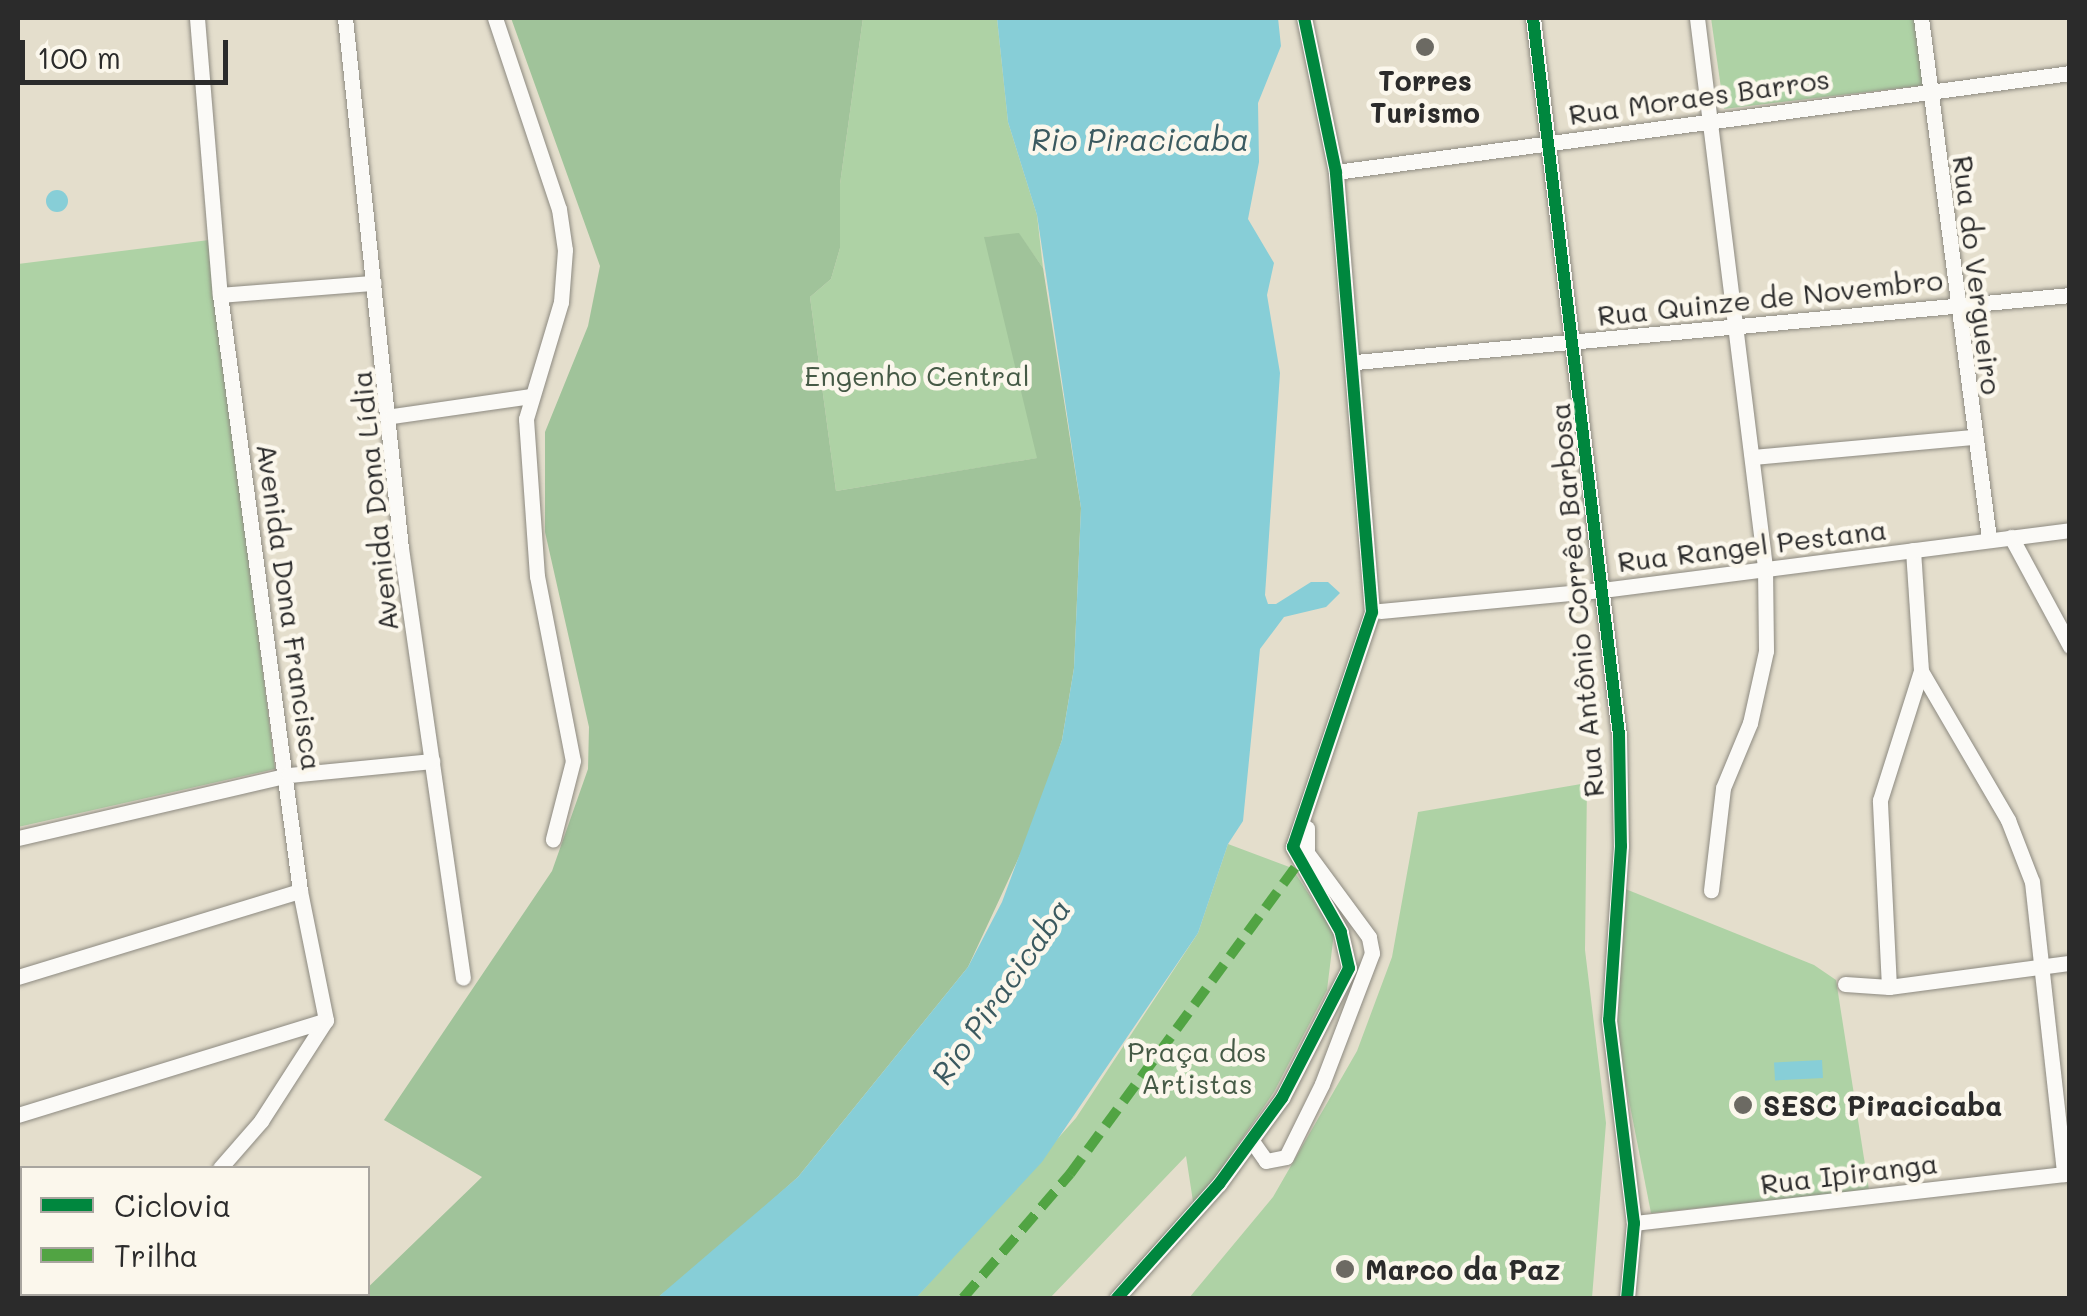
<!DOCTYPE html>
<meta charset="utf-8">
<style>
body{margin:0}
#map{position:relative;width:2087px;height:1316px;overflow:hidden;background:#e4decc;font-family:Mali,sans-serif}
div>[style]{position:absolute}
.green>*{inset:0;background:#aed2a5}
.forest>*{inset:0;background:#a0c39a}
.water>*{inset:0;background:#87ced7;transform-origin:0 0}
.round{border-radius:50%}
.roads{filter:drop-shadow(0 0 2px #8d8a81) drop-shadow(0 0 2px #8d8a81)}
.minor>*{height:15px;margin:-7.5px;padding:0 7.5px;transform-origin:7.5px;border-radius:7.5px;background:#fbfaf7}
.quiet>*{height:10px;margin-top:-5px;transform-origin:0;background:repeating-linear-gradient(90deg,#51a443 0 20px,transparent 0 30px)}
.cycleway>*{height:12px;margin:-6px;padding:0 6px;transform-origin:6px;border-radius:6px;background:#00873e}
.dots>*{width:28px;height:28px;translate:-50% -50%;box-sizing:border-box;border:5px solid #fbf7ec;border-radius:50%}
span{translate:-50% -50%;white-space:nowrap;text-align:center;line-height:1.15;-webkit-text-stroke:9px #fbf7ec;paint-order:stroke}
.poi-label{font-size:28px;color:#2b2b2b;font-weight:700}
.left{translate:0 -50%;text-align:left}
.street-label{font-size:28px;color:#2b2b2b}
.park-label{font-size:28px;color:#455a46}
.water-label{font-size:30px;color:#3b5a60;font-style:italic}
.frame{position:absolute;inset:0;border:20px solid #2b2b2b;pointer-events:none}
.legend{position:absolute;left:20px;top:1166px;width:350px;height:130px;box-sizing:border-box;background:#fbf7ec;border:2px solid #a8a59f;margin:0;padding:12px 18px;list-style:none;font-size:30px;color:#2b2b2b}
.legend li{display:flex;align-items:center;gap:20px;height:50px}
.legend b{width:50px;border:2px solid #a8a59f}
.scale{position:absolute;left:20px;top:40px;width:208px;height:45px;box-sizing:border-box;border:5px solid #2b2b2b;border-top:0;padding-left:12px;font-size:30px;line-height:35px;white-space:nowrap;color:#2b2b2b;-webkit-text-stroke:8px #fbf7ec;paint-order:stroke}
</style>
<div id="map">
<div class="green">
<i style="clip-path:polygon(863px 18px,997px 18px,1008px 122px,1037px 215px,1043px 268px,1019px 234px,985px 237px,1038px 458px,836px 491px,810px 297px,831px 279px,840px 248px,840px 184px)"></i>
<i style="clip-path:polygon(1711px 18px,1917px 18px,1926px 85px,1724px 109px)"></i>
<i style="clip-path:polygon(209px 240px,275px 769px,18px 827px,18px 264px)"></i>
<i style="clip-path:polygon(1587px 783px,1585px 950px,1606px 1123px,1592px 1298px,1189px 1298px,1273px 1197px,1357px 1051px,1392px 957px,1418px 812px)"></i>
<i style="clip-path:polygon(1228px 844px,1292px 868px,1334px 933px,1327px 990px,1274px 1092px,1194px 1208px,1186px 1156px,1050px 1298px,916px 1298px,1076px 1118px,1198px 933px)"></i>
<i style="clip-path:polygon(1623px 888px,1814px 965px,1836px 980px,1869px 1190px,1651px 1213px,1613px 1019px)"></i>
</div>
<div class="forest">
<i style="clip-path:polygon(511px 18px,863px 18px,840px 184px,840px 248px,831px 279px,810px 297px,836px 491px,1037px 458px,984px 237px,1019px 233px,1043px 268px,1081px 508px,1074px 668px,1062px 740px,1032px 829px,968px 967px,798px 1177px,701px 1264px,657px 1298px,357px 1298px,482px 1177px,384px 1120px,552px 871px,588px 769px,589px 727px,545px 532px,545px 432px,588px 326px,600px 266px)"></i>
</div>
<div class="water">
<i style="clip-path:polygon(997px 18px,1278px 18px,1281px 46px,1258px 103px,1259px 162px,1248px 219px,1274px 263px,1267px 295px,1280px 373px,1265px 595px,1268px 604px,1276px 604px,1311px 582px,1328px 582px,1340px 593px,1326px 607px,1284px 617px,1260px 649px,1243px 821px,1228px 844px,1198px 933px,1042px 1162px,916px 1298px,657px 1298px,798px 1177px,968px 967px,1002px 902px,1062px 740px,1074px 668px,1081px 508px,1037px 215px,1008px 122px)"></i>
<i class="round" style="left:46px;top:190px;width:22px;height:22px"></i>
<i style="left:1822px;top:1060px;width:18px;height:48px;rotate:87deg"></i>
</div>
<div class="roads">
<div class="minor">
<i style="left:197px;top:18px;width:278px;rotate:85.3deg"></i>
<i style="left:220px;top:295px;width:601px;rotate:82.35deg"></i>
<i style="left:300px;top:891px;width:132px;rotate:78.6deg"></i>
<i style="left:326px;top:1020px;width:120px;rotate:122.8deg"></i>
<i style="left:261px;top:1121px;width:62px;rotate:131.1deg"></i>
<i style="left:345px;top:18px;width:533px;rotate:83.97deg"></i>
<i style="left:401px;top:548px;width:434px;rotate:81.8deg"></i>
<i style="left:495px;top:18px;width:201px;rotate:71.5deg"></i>
<i style="left:559px;top:209px;width:41px;rotate:81.7deg"></i>
<i style="left:565px;top:250px;width:52px;rotate:94.4deg"></i>
<i style="left:561px;top:302px;width:122px;rotate:106.7deg"></i>
<i style="left:526px;top:419px;width:157px;rotate:86deg"></i>
<i style="left:537px;top:576px;width:188px;rotate:79deg"></i>
<i style="left:573px;top:761px;width:81px;rotate:104.4deg"></i>
<i style="left:1533px;top:18px;width:722px;rotate:83.16deg"></i>
<i style="left:1619px;top:735px;width:111px;rotate:89deg"></i>
<i style="left:1621px;top:846px;width:174px;rotate:93.9deg"></i>
<i style="left:1609px;top:1020px;width:205px;rotate:83deg"></i>
<i style="left:1634px;top:1223px;width:75px;rotate:95.3deg"></i>
<i style="left:1697px;top:18px;width:553px;rotate:82.94deg"></i>
<i style="left:1765px;top:567px;width:84px;rotate:89.3deg"></i>
<i style="left:1766px;top:651px;width:74px;rotate:102.5deg"></i>
<i style="left:1750px;top:723px;width:70px;rotate:112.6deg"></i>
<i style="left:1723px;top:788px;width:103px;rotate:96.7deg"></i>
<i style="left:1921px;top:18px;width:525px;rotate:82.56deg"></i>
<i style="left:1336px;top:172px;width:741px;rotate:-7.68deg"></i>
<i style="left:220px;top:295px;width:154px;rotate:-4.5deg"></i>
<i style="left:1356px;top:362px;width:717px;rotate:-5.36deg"></i>
<i style="left:392px;top:416px;width:140px;rotate:-8.2deg"></i>
<i style="left:1752px;top:457px;width:222px;rotate:-5.2deg"></i>
<i style="left:2011px;top:537px;width:124px;rotate:61.6deg"></i>
<i style="left:1913px;top:550px;width:121px;rotate:86.2deg"></i>
<i style="left:1921px;top:671px;width:173px;rotate:59.7deg"></i>
<i style="left:2008px;top:820px;width:66px;rotate:68.8deg"></i>
<i style="left:2032px;top:882px;width:294px;rotate:83.7deg"></i>
<i style="left:1380px;top:611px;width:223px;rotate:-5.4deg"></i>
<i style="left:1602px;top:590px;width:472px;rotate:-7.3deg"></i>
<i style="left:18px;top:838px;width:278px;rotate:-13.1deg"></i>
<i style="left:289px;top:775px;width:144px;rotate:-5.6deg"></i>
<i style="left:18px;top:977px;width:295px;rotate:-17deg"></i>
<i style="left:1845px;top:984px;width:44px;rotate:3.9deg"></i>
<i style="left:1889px;top:987px;width:183px;rotate:-7.6deg"></i>
<i style="left:1889px;top:987px;width:187px;rotate:-92.8deg"></i>
<i style="left:1880px;top:800px;width:135px;rotate:-72.4deg"></i>
<i style="left:18px;top:1115px;width:322px;rotate:-17.1deg"></i>
<i style="left:1252px;top:1141px;width:24px;rotate:55deg"></i>
<i style="left:1266px;top:1161px;width:20px;rotate:-11deg"></i>
<i style="left:1286px;top:1157px;width:81px;rotate:-63.7deg"></i>
<i style="left:1322px;top:1084px;width:140px;rotate:-69.1deg"></i>
<i style="left:1372px;top:953px;width:16px;rotate:-101deg"></i>
<i style="left:1369px;top:937px;width:104px;rotate:-126.4deg"></i>
<i style="left:1307px;top:853px;width:25px;rotate:-90deg"></i>
<i style="left:1634px;top:1223px;width:439px;rotate:-6.5deg"></i>
<i style="left:18px;top:1254px;width:4px;rotate:-27deg"></i>
<i style="left:110px;top:1298px;width:6px;rotate:-45deg"></i>
<i style="left:1117px;top:1298px;width:153px;rotate:-48.2deg"></i>
<i style="left:1219px;top:1184px;width:107px;rotate:-53.8deg"></i>
<i style="left:1282px;top:1098px;width:146px;rotate:-62.7deg"></i>
<i style="left:1349px;top:968px;width:37px;rotate:-103deg"></i>
<i style="left:1341px;top:932px;width:98px;rotate:-119.5deg"></i>
<i style="left:1293px;top:847px;width:248px;rotate:-71.4deg"></i>
<i style="left:1372px;top:612px;width:441px;rotate:-94.7deg"></i>
<i style="left:1336px;top:172px;width:157px;rotate:-101.7deg"></i>
</div>
</div>
<div class="quiet">
<i style="left:963px;top:1298px;width:164px;rotate:-49.2deg"></i>
<i style="left:1070px;top:1174px;width:387px;rotate:-53.7deg"></i>
</div>
<div class="cycleway">
<i style="left:1533px;top:18px;width:722px;rotate:83.16deg"></i>
<i style="left:1619px;top:735px;width:111px;rotate:89deg"></i>
<i style="left:1621px;top:846px;width:174px;rotate:93.9deg"></i>
<i style="left:1609px;top:1020px;width:205px;rotate:83deg"></i>
<i style="left:1634px;top:1223px;width:75px;rotate:95.3deg"></i>
<i style="left:1117px;top:1298px;width:153px;rotate:-48.2deg"></i>
<i style="left:1219px;top:1184px;width:107px;rotate:-53.8deg"></i>
<i style="left:1282px;top:1098px;width:146px;rotate:-62.7deg"></i>
<i style="left:1349px;top:968px;width:37px;rotate:-103deg"></i>
<i style="left:1341px;top:932px;width:98px;rotate:-119.5deg"></i>
<i style="left:1293px;top:847px;width:248px;rotate:-71.4deg"></i>
<i style="left:1372px;top:612px;width:441px;rotate:-94.7deg"></i>
<i style="left:1336px;top:172px;width:157px;rotate:-101.7deg"></i>
</div>
<div class="dots">
<i style="left:1425px;top:47px;background:#6c6a63"></i>
<i style="left:1743px;top:1105px;background:#6c6a63"></i>
<i style="left:1345px;top:1269px;background:#6c6a63"></i>
</div>
<div class="poi-label">
<span style="left:1425px;top:96px">Torres<br>Turismo</span>
<span class="left" style="left:1763px;top:1105px">SESC Piracicaba</span>
<span class="left" style="left:1365px;top:1269px">Marco da Paz</span>
</div>
<div class="street-label">
<span style="left:1699px;top:96px;rotate:-8deg">Rua Moraes Barros</span>
<span style="left:1978px;top:275px;rotate:83deg">Rua do Vergueiro</span>
<span style="left:1770px;top:297px;rotate:-6deg">Rua Quinze de Novembro</span>
<span style="left:374px;top:501px;rotate:-96deg">Avenida Dona Lídia</span>
<span style="left:1752px;top:545px;rotate:-7deg">Rua Rangel Pestana</span>
<span style="left:1576px;top:600px;rotate:-95deg">Rua Antônio Corrêa Barbosa</span>
<span style="left:290px;top:607px;rotate:82deg">Avenida Dona Francisca</span>
<span style="left:1849px;top:1173px;rotate:-7deg">Rua Ipiranga</span>
</div>
<div class="park-label">
<span style="left:917px;top:375px">Engenho Central</span>
<span style="left:1197px;top:1067px">Praça dos<br>Artistas</span>
</div>
<div class="water-label">
<span style="left:1140px;top:139px">Rio Piracicaba</span>
<span style="left:1000px;top:991px;rotate:-55deg">Rio Piracicaba</span>
</div>
<div class="frame"></div>
<ul class="legend">
<li><b style="height:12px;background:#00873e"></b>Ciclovia</li>
<li><b style="height:12px;background:#51a443"></b>Trilha</li>
</ul>
<div class="scale">100 m</div>
</div>
